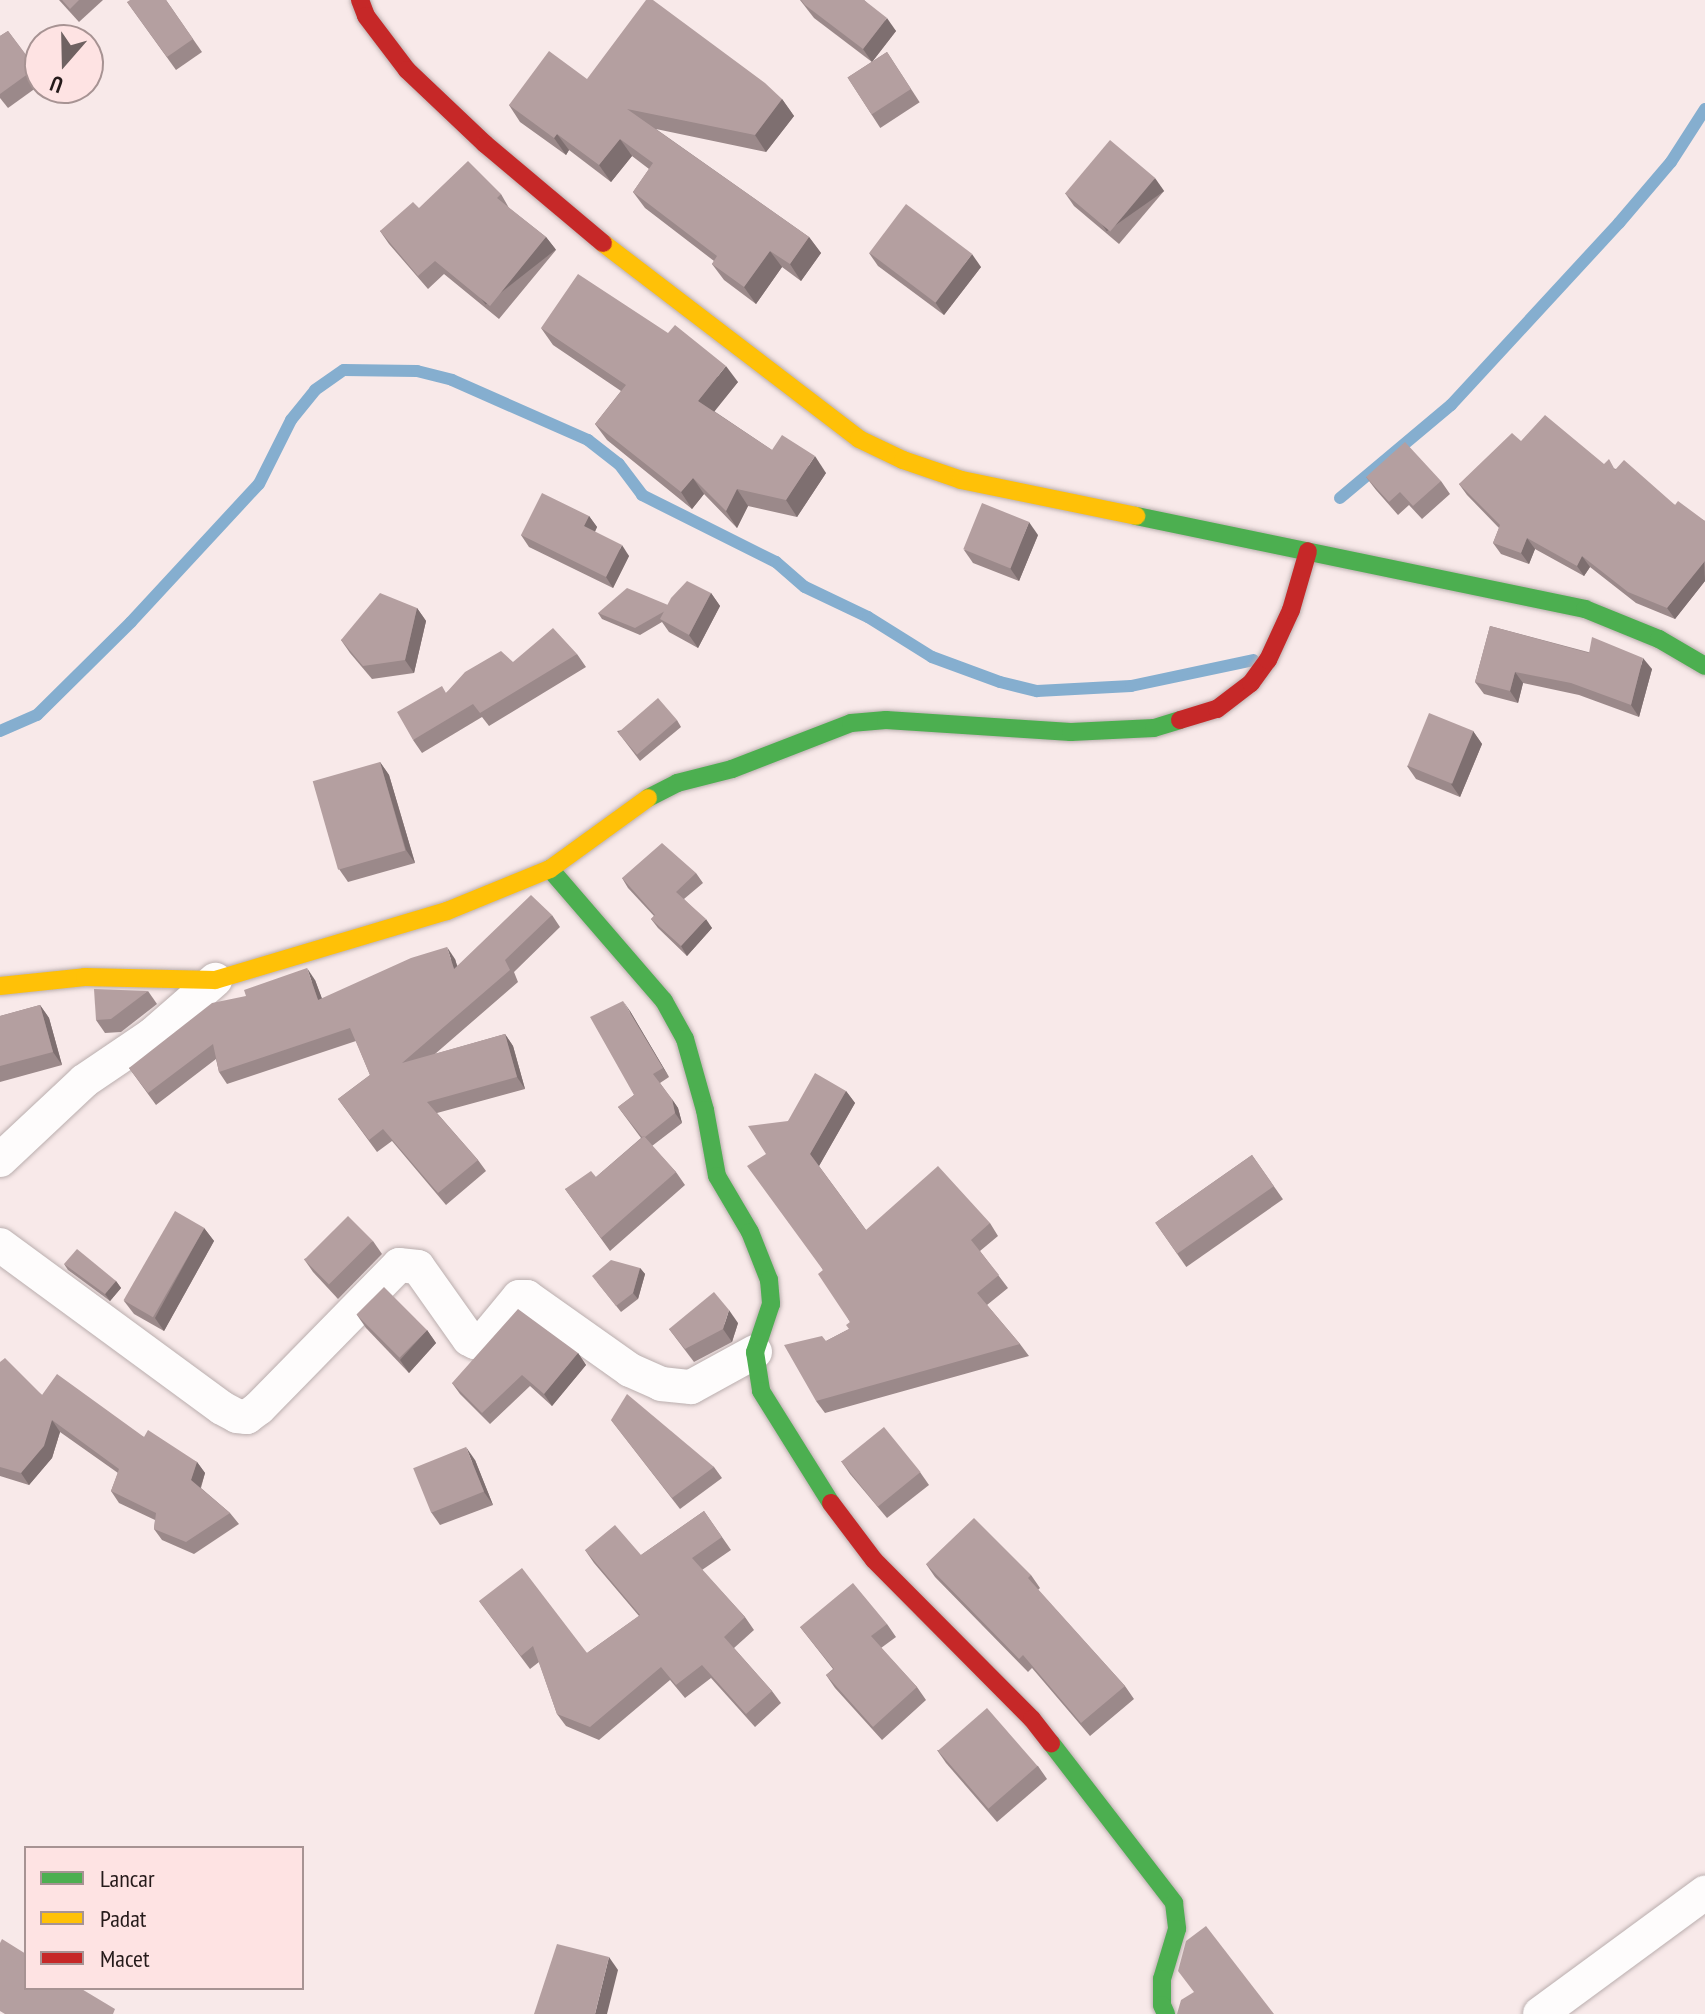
<!DOCTYPE html>
<style>
body{margin:0}
#map{position:relative;width:1705px;height:2014px;overflow:hidden;background:#f8e9e9;font-family:"PT Sans Narrow",sans-serif}
div>[style]{position:absolute}
.stream>*{height:12px;margin:-6px;padding:0 6px;transform-origin:6px;border-radius:6px;background:#85aecf}
.roads{filter:drop-shadow(0 0 2px #baaeae) drop-shadow(0 0 2px #baaeae)}
.street>*{height:34px;margin:-17px;padding:0 17px;transform-origin:17px;border-radius:17px;background:#fefcfc}
.fast>*{height:18px;margin:-9px;padding:0 9px;transform-origin:9px;border-radius:9px;background:#4caf50}
.slow>*{height:18px;margin:-9px;padding:0 9px;transform-origin:9px;border-radius:9px;background:#ffc107}
.jam>*{height:18px;margin:-9px;padding:0 9px;transform-origin:9px;border-radius:9px;background:#c62828}
.wall>*{inset:0;background:#9b898a;transform-origin:0 0}
.shaded-wall>*{inset:0;background:#7e6f70;transform-origin:0 0}
.building>*{inset:0;background:#b49fa0;transform-origin:0 0}
span{translate:-50% -50%;white-space:nowrap;text-align:center;line-height:1.15;-webkit-text-stroke:8px #fee3e3;paint-order:stroke}
.legend{position:absolute;left:24px;top:1846px;width:280px;height:144px;box-sizing:border-box;background:#fee3e3;border:2px solid #a79393;margin:0;padding:10px 14px;list-style:none;font-size:24px;color:#251a1a}
.legend li{display:flex;align-items:center;gap:16px;height:40px}
.legend b{width:40px;border:2px solid #a79393}
.north{position:absolute;left:24px;top:24px;width:80px;height:80px;box-sizing:border-box;background:#fee3e3;border:2px solid #a79393;border-radius:50%;rotate:200deg;font-size:22px;font-weight:700;line-height:32px;text-align:center;color:#251a1a}
.north::after{content:'';display:block;margin:auto;width:28px;height:36px;background:#6f6262;clip-path:polygon(50% 0,100% 100%,50% 72%,0 100%)}
</style>
<div id="map">
<div class="stream">
<i style="left:1340px;top:498px;width:145px;rotate:-40deg"></i>
<i style="left:1451px;top:405px;width:248px;rotate:-47.3deg"></i>
<i style="left:1619px;top:223px;width:80px;rotate:-49.6deg"></i>
<i style="left:1671px;top:162px;width:63px;rotate:-57.3deg"></i>
<i style="left:0;top:731px;width:40px;rotate:-23.4deg"></i>
<i style="left:37px;top:715px;width:132px;rotate:-44.7deg"></i>
<i style="left:131px;top:622px;width:188px;rotate:-47.2deg"></i>
<i style="left:259px;top:484px;width:72px;rotate:-63.4deg"></i>
<i style="left:291px;top:420px;width:38px;rotate:-51deg"></i>
<i style="left:315px;top:390px;width:35px;rotate:-35deg"></i>
<i style="left:344px;top:370px;width:73px;rotate:0.8deg"></i>
<i style="left:417px;top:371px;width:36px;rotate:14deg"></i>
<i style="left:452px;top:380px;width:149px;rotate:23.8deg"></i>
<i style="left:588px;top:440px;width:39px;rotate:38deg"></i>
<i style="left:619px;top:464px;width:39px;rotate:53deg"></i>
<i style="left:642px;top:495px;width:150px;rotate:26.6deg"></i>
<i style="left:776px;top:562px;width:38px;rotate:41deg"></i>
<i style="left:805px;top:587px;width:70px;rotate:25.5deg"></i>
<i style="left:868px;top:617px;width:75px;rotate:32deg"></i>
<i style="left:932px;top:657px;width:72px;rotate:20.2deg"></i>
<i style="left:1000px;top:682px;width:38px;rotate:14deg"></i>
<i style="left:1037px;top:691px;width:94px;rotate:-3deg"></i>
<i style="left:1131px;top:686px;width:125px;rotate:-12deg"></i>
</div>
<div class="roads">
<div class="street">
<i style="left:0;top:1160px;width:115px;rotate:-43.2deg"></i>
<i style="left:84px;top:1081px;width:82px;rotate:-34.1deg"></i>
<i style="left:152px;top:1035px;width:84px;rotate:-41.1deg"></i>
<i style="left:0;top:1245px;width:275px;rotate:36.3deg"></i>
<i style="left:222px;top:1408px;width:17px;rotate:28deg"></i>
<i style="left:237px;top:1416px;width:10px;rotate:6deg"></i>
<i style="left:247px;top:1417px;width:15px;rotate:-37deg"></i>
<i style="left:259px;top:1408px;width:200px;rotate:-45.6deg"></i>
<i style="left:399px;top:1265px;width:19px;rotate:6deg"></i>
<i style="left:418px;top:1267px;width:88px;rotate:54.7deg"></i>
<i style="left:469px;top:1339px;width:7px;rotate:27deg"></i>
<i style="left:475px;top:1342px;width:11px;rotate:-22deg"></i>
<i style="left:485px;top:1338px;width:53px;rotate:-50.3deg"></i>
<i style="left:519px;top:1297px;width:8px"></i>
<i style="left:527px;top:1297px;width:126px;rotate:35.3deg"></i>
<i style="left:630px;top:1370px;width:34px;rotate:24deg"></i>
<i style="left:661px;top:1384px;width:30px;rotate:6deg"></i>
<i style="left:691px;top:1387px;width:73px;rotate:-28.7deg"></i>
<i style="left:1540px;top:2014px;width:205px;rotate:-36.3deg"></i>
</div>
<div class="fast">
<i style="left:1136px;top:516px;width:459px;rotate:11.7deg"></i>
<i style="left:1585px;top:609px;width:80px;rotate:22.1deg"></i>
<i style="left:1659px;top:639px;width:53px;rotate:30.4deg"></i>
<i style="left:648px;top:798px;width:33px;rotate:-27deg"></i>
<i style="left:677px;top:783px;width:57px;rotate:-14.3deg"></i>
<i style="left:732px;top:769px;width:128px;rotate:-21.1deg"></i>
<i style="left:851px;top:723px;width:35px;rotate:-5deg"></i>
<i style="left:886px;top:720px;width:185px;rotate:3.7deg"></i>
<i style="left:1071px;top:732px;width:83px;rotate:-2.8deg"></i>
<i style="left:1154px;top:728px;width:27px;rotate:-17deg"></i>
<i style="left:550px;top:869px;width:174px;rotate:49.2deg"></i>
<i style="left:664px;top:1001px;width:43px;rotate:61.1deg"></i>
<i style="left:685px;top:1039px;width:74px;rotate:74.3deg"></i>
<i style="left:705px;top:1110px;width:67px;rotate:79.7deg"></i>
<i style="left:717px;top:1176px;width:65px;rotate:59.5deg"></i>
<i style="left:750px;top:1232px;width:52px;rotate:68.4deg"></i>
<i style="left:769px;top:1280px;width:24px;rotate:85deg"></i>
<i style="left:771px;top:1304px;width:51px;rotate:108.4deg"></i>
<i style="left:755px;top:1352px;width:39px;rotate:81deg"></i>
<i style="left:761px;top:1391px;width:132px;rotate:58deg"></i>
<i style="left:1051px;top:1743px;width:202px;rotate:52.4deg"></i>
<i style="left:1174px;top:1903px;width:26px;rotate:83deg"></i>
<i style="left:1177px;top:1929px;width:52px;rotate:106.7deg"></i>
<i style="left:1162px;top:1979px;width:26px;rotate:90deg"></i>
<i style="left:1162px;top:2005px;width:10px;rotate:66deg"></i>
</div>
<div class="slow">
<i style="left:603px;top:243px;width:322px;rotate:37.4deg"></i>
<i style="left:859px;top:439px;width:49px;rotate:25.5deg"></i>
<i style="left:903px;top:460px;width:61px;rotate:19deg"></i>
<i style="left:961px;top:480px;width:179px;rotate:11.6deg"></i>
<i style="left:0;top:986px;width:85px;rotate:-6deg"></i>
<i style="left:85px;top:977px;width:130px;rotate:1.3deg"></i>
<i style="left:215px;top:980px;width:242px;rotate:-16.6deg"></i>
<i style="left:447px;top:911px;width:111px;rotate:-22.2deg"></i>
<i style="left:550px;top:869px;width:121px;rotate:-35.9deg"></i>
</div>
<div class="jam">
<i style="left:360px;top:0;width:17px;rotate:69deg"></i>
<i style="left:366px;top:16px;width:68px;rotate:52.8deg"></i>
<i style="left:407px;top:70px;width:108px;rotate:43.5deg"></i>
<i style="left:485px;top:144px;width:154px;rotate:40deg"></i>
<i style="left:1180px;top:720px;width:39px;rotate:-17deg"></i>
<i style="left:1217px;top:709px;width:43px;rotate:-37.4deg"></i>
<i style="left:1251px;top:683px;width:29px;rotate:-54deg"></i>
<i style="left:1268px;top:660px;width:55px;rotate:-65.3deg"></i>
<i style="left:1291px;top:610px;width:61px;rotate:-73.9deg"></i>
<i style="left:831px;top:1503px;width:71px;rotate:53deg"></i>
<i style="left:874px;top:1560px;width:224px;rotate:45.2deg"></i>
<i style="left:1032px;top:1719px;width:31px;rotate:52deg"></i>
</div>
</div>
<div class="wall">
<i style="clip-path:polygon(59px 0,103px 0,79px 22px)"></i>
<i style="clip-path:polygon(166px 0,202px 52px,176px 70px,127px 2px)"></i>
<i style="clip-path:polygon(800px 0,864px 0,896px 31px,872px 62px,814px 18px)"></i>
<i style="clip-path:polygon(8px 31px,40px 74px,40px 85px,8px 108px,0 98px,0 36px)"></i>
<i style="left:887px;top:52px;width:60px;height:47px;rotate:57deg"></i>
<i style="clip-path:polygon(587px 79px,782px 99px,794px 116px,766px 152px,656px 129px,809px 237px,821px 253px,801px 281px,782px 267px,756px 304px,724px 280px,712px 264px,714px 261px,645px 208px,633px 192px,649px 169px,632px 156px,611px 182px,569px 150px,566px 155px,520px 122px,509px 105px)"></i>
<i style="clip-path:polygon(1164px 191px,1119px 244px,1074px 206px,1065px 193px)"></i>
<i style="clip-path:polygon(501px 194px,509px 208px,546px 237px,556px 250px,499px 319px,444px 274px,428px 289px,389px 244px,380px 231px,419px 208px)"></i>
<i style="clip-path:polygon(869px 253px,981px 267px,944px 315px,878px 266px)"></i>
<i style="clip-path:polygon(541px 328px,738px 382px,714px 411px,772px 450px,826px 473px,797px 517px,748px 506px,737px 528px,704px 494px,692px 509px,607px 440px,595px 424px,621px 391px,553px 345px)"></i>
<i style="clip-path:polygon(1521px 441px,1616px 469px,1675px 505px,1705px 521px,1705px 581px,1675px 619px,1636px 603px,1590px 567px,1584px 576px,1535px 549px,1529px 564px,1501px 554px,1493px 543px,1499px 528px,1467px 495px,1459px 484px)"></i>
<i style="clip-path:polygon(1366px 477px,1441px 481px,1450px 494px,1422px 519px,1409px 505px,1398px 515px,1376px 490px)"></i>
<i style="clip-path:polygon(589px 516px,597px 527px,595px 532px,629px 556px,613px 588px,529px 547px,521px 535px)"></i>
<i style="clip-path:polygon(1038px 535px,1019px 581px,973px 563px,964px 550px)"></i>
<i style="clip-path:polygon(711px 593px,720px 606px,698px 648px,669px 632px,662px 622px,640px 635px,602px 619px,598px 613px,668px 605px)"></i>
<i style="clip-path:polygon(417px 608px,426px 621px,414px 673px,372px 679px,350px 653px,341px 640px)"></i>
<i style="clip-path:polygon(1490px 626px,1652px 669px,1639px 717px,1579px 695px,1523px 683px,1518px 703px,1484px 694px,1475px 682px)"></i>
<i style="clip-path:polygon(577px 654px,586px 667px,489px 726px,482px 717px,422px 753px,413px 740px,447px 692px,513px 662px)"></i>
<i style="clip-path:polygon(677px 720px,681px 727px,640px 761px,617px 731px)"></i>
<i style="clip-path:polygon(1473px 731px,1482px 744px,1460px 797px,1416px 779px,1407px 766px)"></i>
<i style="clip-path:polygon(380px 762px,389px 775px,415px 863px,348px 882px,339px 869px)"></i>
<i style="clip-path:polygon(696px 873px,703px 883px,684px 899px,712px 928px,687px 956px,658px 928px,651px 919px,654px 916px,628px 888px,622px 878px)"></i>
<i style="clip-path:polygon(552px 915px,560px 927px,514px 972px,518px 982px,435px 1054px,505px 1034px,513px 1046px,525px 1089px,437px 1113px,478px 1160px,486px 1171px,446px 1205px,392px 1141px,377px 1152px,338px 1099px,370px 1075px,356px 1041px,227px 1084px,219px 1072px,216px 1059px,156px 1105px,129px 1068px,315px 980px,322px 999px,455px 959px,457px 966px)"></i>
<i style="clip-path:polygon(148px 991px,157px 1004px,121px 1032px,105px 1033px,96px 1020px)"></i>
<i style="clip-path:polygon(40px 1005px,49px 1018px,62px 1065px,0 1082px,0 1016px)"></i>
<i style="clip-path:polygon(630px 1011px,669px 1077px,660px 1083px,678px 1108px,682px 1123px,652px 1146px,676px 1172px,685px 1185px,610px 1251px,565px 1189px,596px 1177px,641px 1138px,618px 1107px,634px 1095px)"></i>
<i style="clip-path:polygon(846px 1091px,855px 1103px,819px 1166px,866px 1230px,990px 1223px,998px 1236px,980px 1251px,1008px 1288px,987px 1305px,1020px 1344px,1029px 1356px,825px 1413px,816px 1401px,826px 1341px,849px 1329px,850px 1322px,823px 1270px,766px 1154px,788px 1121px)"></i>
<i style="left:1252px;top:1155px;width:54px;height:118px;rotate:55deg"></i>
<i style="clip-path:polygon(204px 1228px,214px 1241px,164px 1331px,134px 1314px,124px 1301px)"></i>
<i style="clip-path:polygon(373px 1241px,382px 1254px,338px 1299px,313px 1272px,304px 1259px)"></i>
<i style="clip-path:polygon(64px 1264px,116px 1281px,121px 1288px,110px 1301px,68px 1270px)"></i>
<i style="clip-path:polygon(640px 1268px,645px 1274px,638px 1299px,621px 1312px,597px 1282px)"></i>
<i style="clip-path:polygon(357px 1315px,427px 1330px,436px 1343px,409px 1373px,366px 1328px)"></i>
<i style="clip-path:polygon(738px 1323px,732px 1342px,694px 1362px,669px 1329px)"></i>
<i style="clip-path:polygon(578px 1353px,586px 1365px,552px 1406px,530px 1386px,490px 1424px,460px 1394px,452px 1383px)"></i>
<i style="clip-path:polygon(0 1362px,42px 1395px,144px 1437px,197px 1462px,205px 1473px,201px 1488px,230px 1513px,239px 1524px,194px 1554px,162px 1540px,154px 1529px,155px 1520px,119px 1503px,111px 1491px,118px 1473px,60px 1432px,52px 1458px,29px 1485px,0 1476px)"></i>
<i style="clip-path:polygon(611px 1420px,714px 1467px,722px 1478px,680px 1509px)"></i>
<i style="clip-path:polygon(475px 1460px,493px 1505px,440px 1525px,431px 1512px)"></i>
<i style="clip-path:polygon(841px 1461px,920px 1472px,929px 1485px,887px 1518px,850px 1474px)"></i>
<i style="clip-path:polygon(704px 1511px,731px 1550px,702px 1570px,745px 1617px,754px 1630px,734px 1648px,772px 1691px,781px 1703px,755px 1727px,711px 1678px,685px 1698px,670px 1680px,599px 1740px,566px 1726px,557px 1714px,539px 1662px,530px 1669px,479px 1601px,587px 1653px,639px 1616px,594px 1563px,585px 1550px,641px 1555px)"></i>
<i style="clip-path:polygon(926px 1564px,1031px 1575px,1040px 1588px,1038px 1590px,1125px 1686px,1134px 1699px,1090px 1736px,1032px 1668px,1028px 1672px,935px 1577px)"></i>
<i style="clip-path:polygon(887px 1624px,896px 1637px,881px 1648px,917px 1687px,926px 1700px,882px 1740px,835px 1688px,826px 1675px,833px 1669px,800px 1627px)"></i>
<i style="clip-path:polygon(937px 1750px,1038px 1766px,1047px 1779px,997px 1822px,946px 1763px)"></i>
</div>
<div class="shaded-wall">
<i style="clip-path:polygon(887px 18px,896px 31px,872px 62px,863px 49px)"></i>
<i style="clip-path:polygon(782px 99px,794px 116px,766px 152px,755px 135px)"></i>
<i style="clip-path:polygon(557px 134px,569px 150px,566px 155px,554px 138px)"></i>
<i style="clip-path:polygon(620px 139px,632px 156px,611px 182px,599px 165px)"></i>
<i style="left:1155px;top:178px;width:16px;height:70px;rotate:55deg"></i>
<i style="left:546px;top:237px;width:16px;height:89px;rotate:52deg"></i>
<i style="clip-path:polygon(809px 237px,821px 253px,801px 281px,790px 264px)"></i>
<i style="clip-path:polygon(770px 251px,782px 267px,756px 304px,744px 287px)"></i>
<i style="clip-path:polygon(972px 254px,981px 267px,944px 315px,935px 302px)"></i>
<i style="clip-path:polygon(726px 366px,738px 382px,710px 417px,698px 401px)"></i>
<i style="clip-path:polygon(815px 456px,826px 473px,797px 517px,786px 500px)"></i>
<i style="clip-path:polygon(693px 478px,704px 494px,692px 509px,681px 492px)"></i>
<i style="clip-path:polygon(737px 489px,748px 506px,737px 528px,726px 511px)"></i>
<i style="clip-path:polygon(589px 516px,597px 527px,592px 537px,584px 526px)"></i>
<i style="clip-path:polygon(1029px 522px,1038px 535px,1019px 581px,1010px 568px)"></i>
<i style="clip-path:polygon(1527px 538px,1535px 549px,1529px 564px,1521px 553px)"></i>
<i style="clip-path:polygon(622px 545px,629px 556px,613px 588px,606px 577px)"></i>
<i style="clip-path:polygon(1582px 556px,1590px 567px,1584px 576px,1577px 566px)"></i>
<i style="clip-path:polygon(1704px 561px,1705px 581px,1675px 619px,1667px 608px)"></i>
<i style="clip-path:polygon(711px 593px,720px 606px,698px 648px,689px 635px)"></i>
<i style="clip-path:polygon(417px 608px,426px 621px,414px 673px,405px 660px)"></i>
<i style="clip-path:polygon(1643px 658px,1652px 669px,1639px 717px,1631px 705px)"></i>
<i style="clip-path:polygon(1515px 672px,1523px 683px,1518px 703px,1510px 691px)"></i>
<i style="clip-path:polygon(1473px 731px,1482px 744px,1460px 797px,1451px 784px)"></i>
<i style="clip-path:polygon(380px 762px,389px 775px,415px 863px,406px 850px)"></i>
<i style="clip-path:polygon(706px 919px,712px 928px,687px 956px,681px 946px)"></i>
<i style="clip-path:polygon(447px 947px,455px 959px,462px 981px,454px 969px)"></i>
<i style="clip-path:polygon(307px 968px,315px 980px,327px 1012px,318px 1000px)"></i>
<i style="clip-path:polygon(623px 1001px,630px 1011px,669px 1077px,663px 1068px)"></i>
<i style="clip-path:polygon(40px 1005px,49px 1018px,62px 1065px,53px 1052px)"></i>
<i style="clip-path:polygon(505px 1034px,513px 1046px,525px 1089px,517px 1077px)"></i>
<i style="clip-path:polygon(846px 1091px,855px 1103px,819px 1166px,810px 1154px)"></i>
<i style="clip-path:polygon(672px 1099px,678px 1108px,682px 1123px,675px 1113px)"></i>
<i style="clip-path:polygon(204px 1228px,214px 1241px,164px 1331px,155px 1318px)"></i>
<i style="clip-path:polygon(640px 1268px,645px 1274px,638px 1299px,633px 1293px)"></i>
<i style="clip-path:polygon(116px 1281px,121px 1288px,110px 1301px,105px 1294px)"></i>
<i style="clip-path:polygon(729px 1310px,738px 1323px,732px 1342px,723px 1329px)"></i>
<i style="clip-path:polygon(427px 1330px,436px 1343px,409px 1373px,400px 1360px)"></i>
<i style="clip-path:polygon(578px 1353px,586px 1365px,552px 1406px,544px 1394px)"></i>
<i style="clip-path:polygon(52px 1420px,60px 1432px,52px 1458px,29px 1485px,21px 1473px)"></i>
<i style="clip-path:polygon(466px 1447px,475px 1460px,493px 1505px,484px 1492px)"></i>
<i style="clip-path:polygon(197px 1462px,205px 1473px,199px 1492px,191px 1480px)"></i>
<i style="clip-path:polygon(609px 1957px,618px 1970px,607px 2014px,595px 2014px)"></i>
</div>
<div class="building">
<i style="clip-path:polygon(62px 0,79px 0,70px 9px)"></i>
<i style="clip-path:polygon(130px 0,166px 0,193px 39px,167px 57px,127px 2px)"></i>
<i style="clip-path:polygon(646px 0,653px 0,765px 83px,782px 99px,755px 135px,627px 109px,809px 237px,790px 264px,770px 251px,744px 287px,712px 264px,717px 256px,633px 192px,653px 163px,620px 139px,599px 165px,557px 134px,554px 138px,509px 105px,549px 51px,587px 79px)"></i>
<i style="clip-path:polygon(801px 0,864px 0,887px 18px,863px 49px,805px 5px)"></i>
<i style="clip-path:polygon(8px 31px,36px 68px,0 94px,0 36px)"></i>
<i style="left:887px;top:52px;width:44px;height:47px;rotate:57deg"></i>
<i style="left:1110px;top:140px;width:59px;height:70px;rotate:40deg"></i>
<i style="clip-path:polygon(468px 161px,501px 194px,497px 198px,546px 237px,490px 306px,435px 261px,418px 276px,380px 231px,413px 202px,419px 208px)"></i>
<i style="left:906px;top:204px;width:83px;height:61px;rotate:37deg"></i>
<i style="clip-path:polygon(578px 274px,668px 333px,675px 325px,726px 366px,698px 401px,772px 450px,782px 435px,815px 456px,786px 500px,737px 489px,726px 511px,693px 478px,681px 492px,595px 424px,626px 385px,541px 328px)"></i>
<i style="clip-path:polygon(1545px 415px,1604px 464px,1609px 459px,1615px 470px,1624px 460px,1675px 505px,1678px 501px,1705px 521px,1705px 561px,1667px 608px,1628px 592px,1582px 556px,1577px 566px,1527px 538px,1521px 553px,1493px 543px,1500px 525px,1459px 484px,1512px 433px,1521px 441px)"></i>
<i style="clip-path:polygon(1405px 442px,1441px 481px,1413px 506px,1400px 492px,1389px 502px,1366px 477px)"></i>
<i style="clip-path:polygon(542px 493px,589px 516px,584px 526px,622px 545px,606px 577px,521px 535px)"></i>
<i style="left:982px;top:503px;width:51px;height:50px;rotate:22deg"></i>
<i style="clip-path:polygon(687px 581px,711px 593px,689px 635px,660px 619px,671px 598px)"></i>
<i style="clip-path:polygon(627px 588px,668px 605px,665px 611px,635px 628px,598px 613px)"></i>
<i style="clip-path:polygon(380px 593px,417px 608px,405px 660px,363px 666px,341px 640px)"></i>
<i style="clip-path:polygon(1490px 626px,1589px 653px,1592px 637px,1643px 658px,1631px 705px,1571px 683px,1515px 672px,1510px 691px,1475px 682px)"></i>
<i style="clip-path:polygon(553px 628px,577px 654px,480px 713px,473px 704px,413px 740px,397px 712px,442px 686px,446px 693px,465px 672px,501px 651px,513px 662px)"></i>
<i style="left:658px;top:698px;width:29px;height:53px;rotate:49deg"></i>
<i style="left:1429px;top:713px;width:48px;height:57px;rotate:22deg"></i>
<i style="left:380px;top:762px;width:92px;height:70px;rotate:74deg"></i>
<i style="clip-path:polygon(662px 843px,696px 873px,676px 892px,706px 919px,681px 946px,651px 919px,655px 915px,622px 878px)"></i>
<i style="clip-path:polygon(531px 895px,552px 915px,505px 960px,510px 970px,402px 1063px,505px 1034px,517px 1077px,427px 1102px,478px 1160px,438px 1193px,383px 1129px,369px 1140px,338px 1099px,370px 1075px,350px 1028px,219px 1072px,213px 1044px,148px 1093px,129px 1068px,212px 1003px,246px 996px,244px 990px,307px 968px,318px 1000px,411px 958px,447px 947px,454px 969px)"></i>
<i style="clip-path:polygon(94px 989px,148px 991px,111px 1019px,96px 1020px)"></i>
<i style="clip-path:polygon(623px 1001px,663px 1068px,653px 1074px,672px 1099px,675px 1113px,645px 1137px,644px 1136px,642px 1137px,618px 1107px,634px 1095px,590px 1017px)"></i>
<i style="clip-path:polygon(40px 1005px,53px 1052px,0 1066px,0 1016px)"></i>
<i style="clip-path:polygon(815px 1073px,846px 1091px,810px 1154px,866px 1230px,938px 1166px,990px 1223px,971px 1240px,999px 1275px,977px 1293px,1020px 1344px,816px 1401px,784px 1345px,822px 1336px,826px 1341px,849px 1329px,846px 1325px,850px 1322px,818px 1274px,823px 1270px,747px 1166px,766px 1154px,748px 1126px,788px 1121px)"></i>
<i style="clip-path:polygon(644px 1136px,676px 1172px,601px 1238px,565px 1189px,591px 1171px,596px 1177px)"></i>
<i style="left:1252px;top:1155px;width:38px;height:118px;rotate:55deg"></i>
<i style="left:175px;top:1211px;width:34px;height:103px;rotate:30deg"></i>
<i style="left:348px;top:1216px;width:35px;height:62px;rotate:45deg"></i>
<i style="clip-path:polygon(77px 1249px,116px 1281px,105px 1294px,64px 1264px)"></i>
<i style="clip-path:polygon(611px 1260px,640px 1268px,633px 1293px,616px 1306px,592px 1276px)"></i>
<i style="left:384px;top:1287px;width:61px;height:39px;rotate:45deg"></i>
<i style="clip-path:polygon(714px 1292px,729px 1310px,723px 1329px,685px 1349px,669px 1329px)"></i>
<i style="clip-path:polygon(518px 1309px,578px 1353px,544px 1394px,522px 1375px,482px 1413px,452px 1383px)"></i>
<i style="clip-path:polygon(5px 1358px,42px 1395px,57px 1374px,144px 1437px,148px 1430px,197px 1462px,191px 1480px,230px 1513px,186px 1542px,154px 1529px,156px 1513px,111px 1491px,119px 1469px,52px 1420px,44px 1446px,21px 1473px,0 1467px,0 1362px)"></i>
<i style="clip-path:polygon(627px 1394px,714px 1467px,672px 1498px,611px 1420px)"></i>
<i style="left:884px;top:1427px;width:58px;height:55px;rotate:51deg"></i>
<i style="left:466px;top:1447px;width:48px;height:57px;rotate:68deg"></i>
<i style="clip-path:polygon(704px 1511px,722px 1537px,692px 1558px,745px 1617px,724px 1637px,772px 1691px,746px 1714px,702px 1665px,676px 1685px,661px 1667px,590px 1727px,557px 1714px,533px 1646px,521px 1656px,479px 1601px,522px 1568px,587px 1653px,640px 1615px,585px 1550px,615px 1525px,641px 1555px)"></i>
<i style="clip-path:polygon(974px 1518px,1031px 1575px,1028px 1578px,1125px 1686px,1081px 1723px,1023px 1655px,1019px 1659px,926px 1564px)"></i>
<i style="clip-path:polygon(853px 1583px,887px 1624px,871px 1636px,917px 1687px,873px 1727px,826px 1675px,834px 1669px,800px 1627px)"></i>
<i style="left:987px;top:1708px;width:77px;height:65px;rotate:49deg"></i>
<i style="clip-path:polygon(1206px 1926px,1274px 2014px,1177px 2014px,1181px 2000px,1194px 1992px,1178px 1971px,1186px 1941px)"></i>
<i style="clip-path:polygon(2px 1939px,26px 1954px,26px 1988px,80px 1988px,115px 2009px,113px 2014px,5px 2014px,0 2011px,0 1943px)"></i>
<i style="clip-path:polygon(557px 1944px,609px 1957px,595px 2014px,534px 2014px)"></i>
</div>
<ul class="legend">
<li><b style="height:10px;background:#4caf50"></b>Lancar</li>
<li><b style="height:10px;background:#ffc107"></b>Padat</li>
<li><b style="height:10px;background:#c62828"></b>Macet</li>
</ul>
<div class="north">U</div>
</div>
